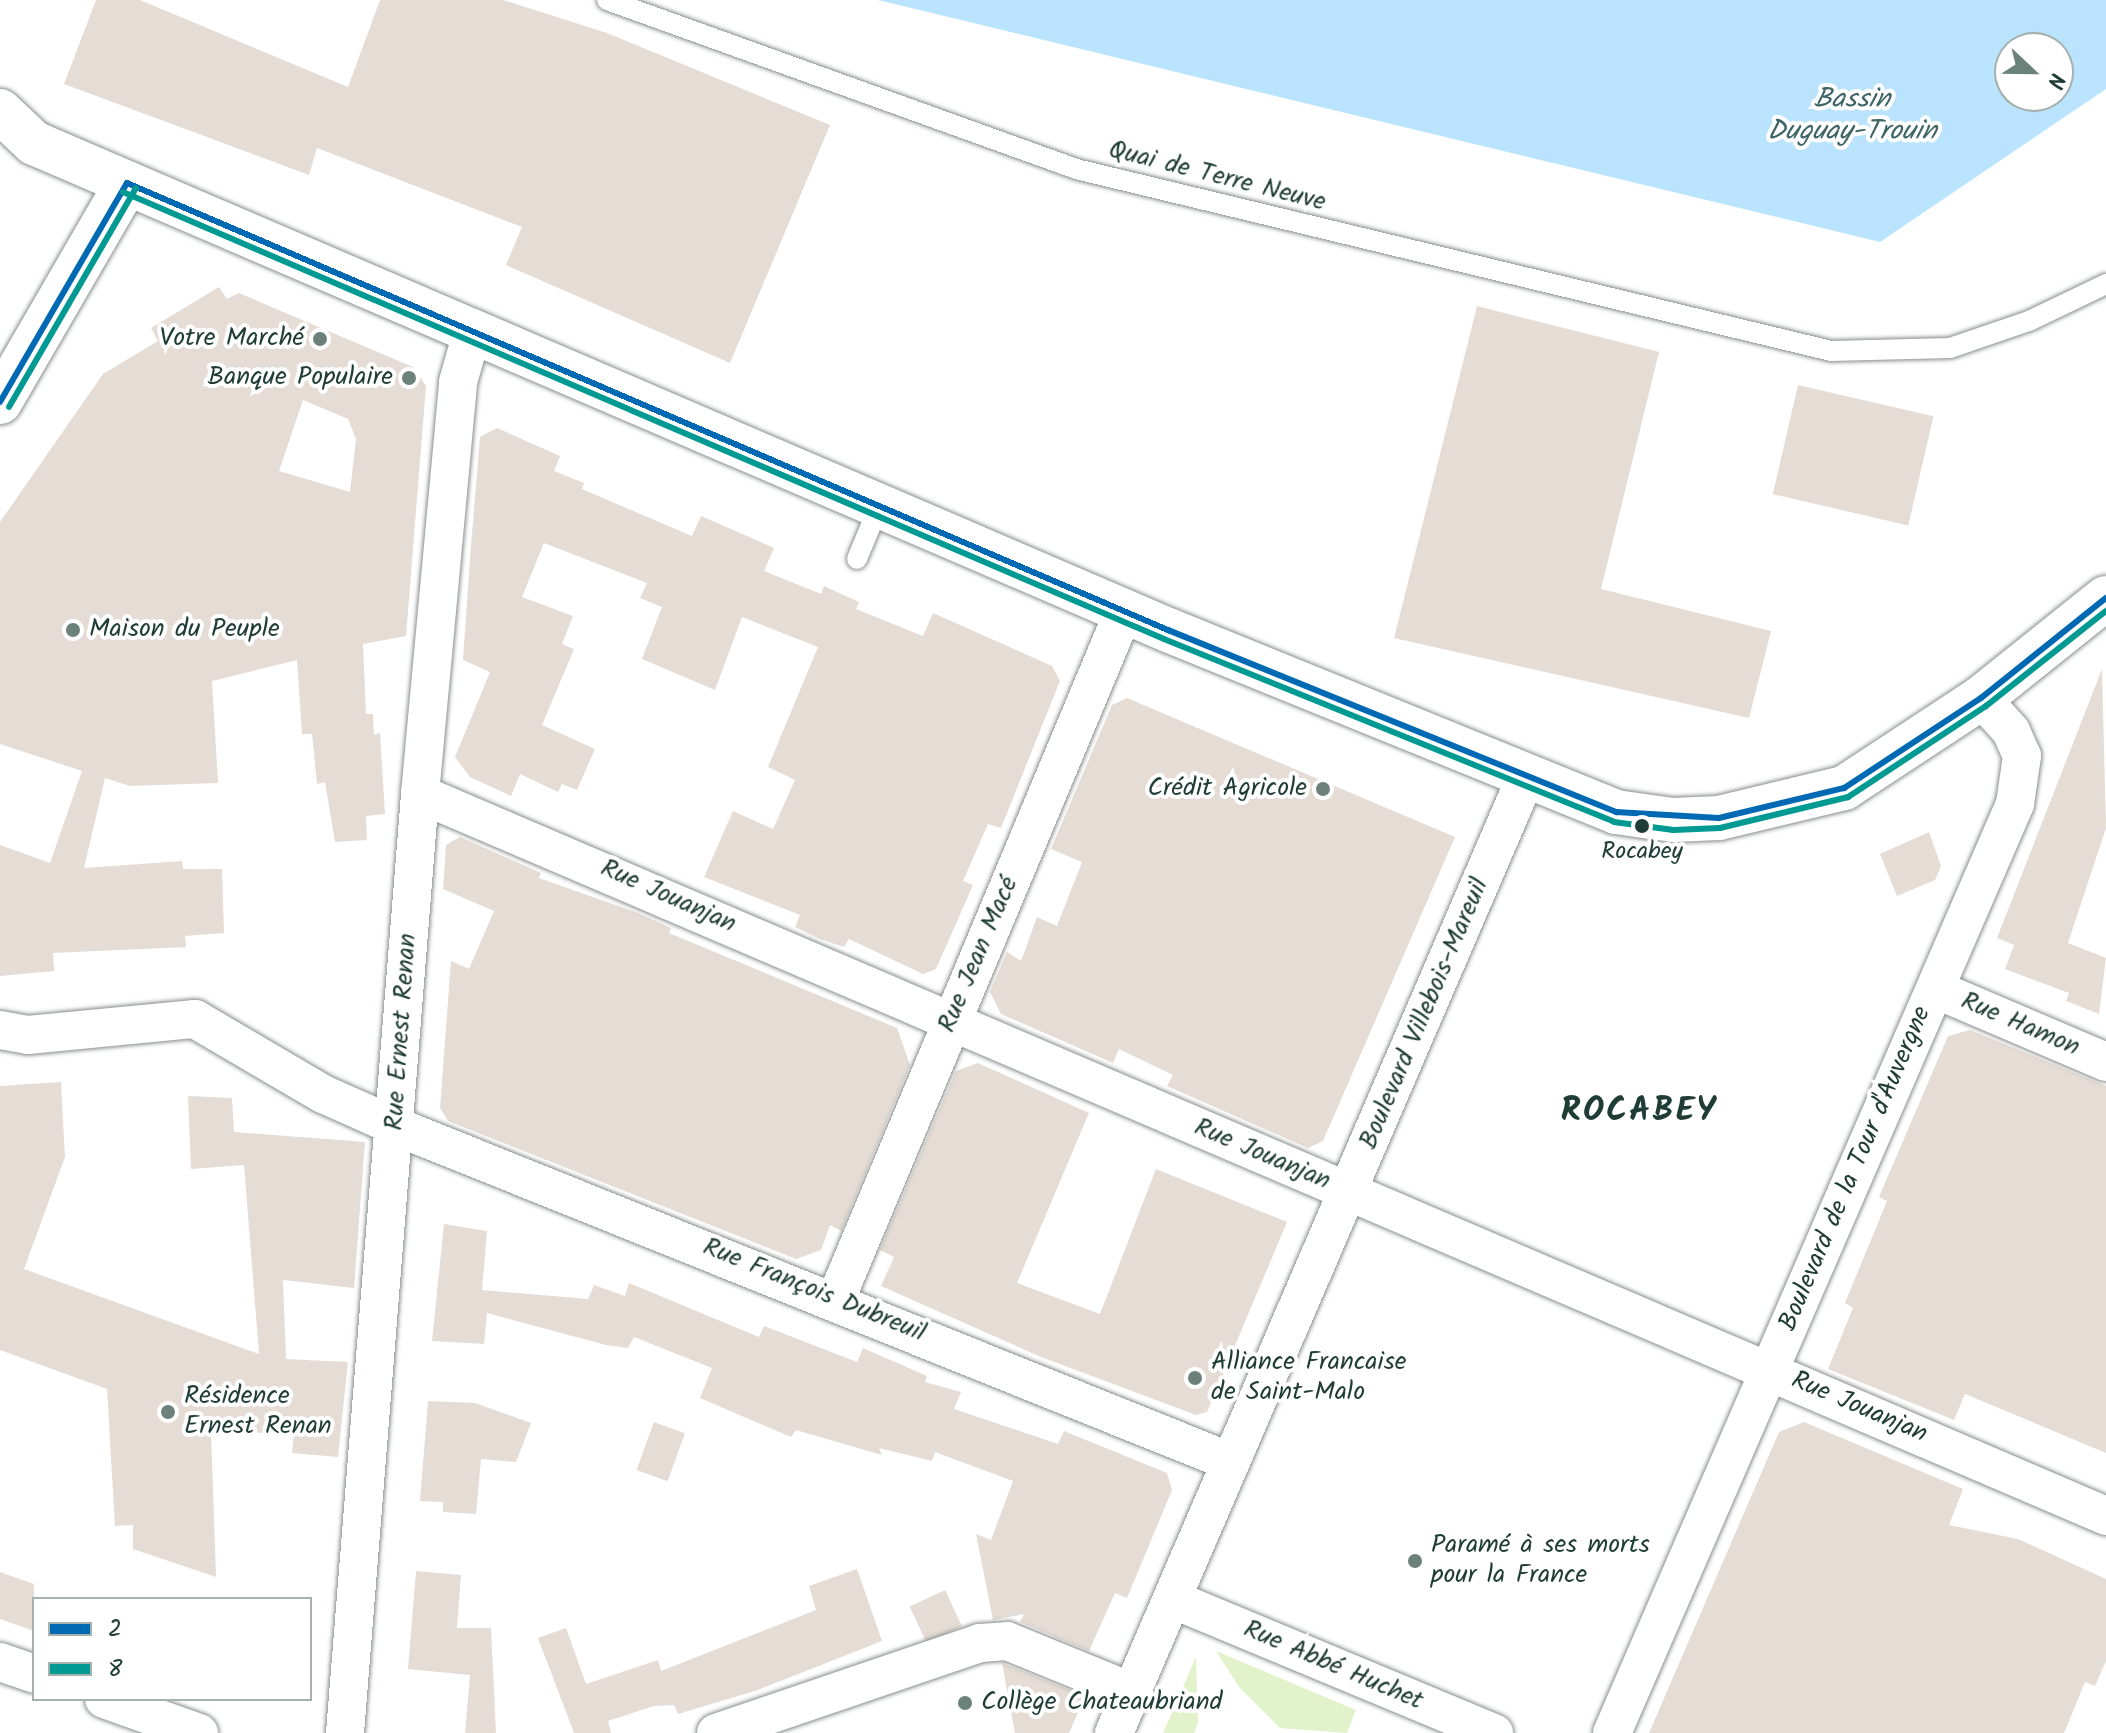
<!DOCTYPE html>
<meta charset="utf-8">
<style>
body{margin:0}
#map{position:relative;width:2106px;height:1733px;overflow:hidden;background:#fff;font-family:Kalam,sans-serif}
div>[style]{position:absolute}
.green>*{inset:0;background:#e2f3cb}
.water>*{inset:0;background:#bae4fe}
.building>*{inset:0;background:#e5dcd5;transform-origin:0 0}
.roads{filter:drop-shadow(0 0 2px #898f8d) drop-shadow(0 0 2px #898f8d)}
.lane>*{height:20px;margin:-10px;padding:0 10px;transform-origin:10px;border-radius:10px;background:#fff}
.street>*{height:38px;margin:-19px;padding:0 19px;transform-origin:19px;border-radius:19px;background:#fff}
.secondary>*{height:44px;margin:-22px;padding:0 22px;transform-origin:22px;border-radius:22px;background:#fff}
.primary>*{height:44px;margin:-22px;padding:0 22px;transform-origin:22px;border-radius:22px;background:#fff}
.bus-1>*{height:6px;margin:-3px;padding:0 3px;transform-origin:3px;border-radius:3px;background:#0069b4}
.bus-2>*{height:6px;margin:-3px;padding:0 3px;transform-origin:3px;border-radius:3px;background:#009a93}
.dots>*{width:22px;height:22px;translate:-50% -50%;box-sizing:border-box;border:4px solid #fff;border-radius:50%}
span{translate:-50% -50%;white-space:nowrap;text-align:center;line-height:1.15;-webkit-text-stroke:8px #fff;paint-order:stroke}
.bus-label{font-size:24px;color:#1f3d34}
.street-label{font-size:26px;color:#1f3d34}
.poi-label{font-size:26px;color:#1f3d34}
.right{translate:-100% -50%;text-align:right}
.left{translate:0 -50%;text-align:left}
.water-label{font-size:28px;color:#3e6466;font-style:italic}
.district-label{font-size:34px;color:#1f3d34;font-weight:700;letter-spacing:2px}
.legend{position:absolute;left:32px;top:1597px;width:280px;height:104px;box-sizing:border-box;background:#fff;border:2px solid #a5b1ae;margin:0;padding:10px 14px;list-style:none;font-size:24px;color:#1f3d34}
.legend li{display:flex;align-items:center;gap:16px;height:40px}
.legend b{width:40px;border:2px solid #a5b1ae}
.north{position:absolute;left:1994px;top:32px;width:80px;height:80px;box-sizing:border-box;background:#fff;border:2px solid #a5b1ae;border-radius:50%;rotate:112deg;font-size:22px;font-weight:700;line-height:32px;text-align:center;color:#1f3d34}
.north::after{content:'';display:block;margin:auto;width:28px;height:36px;background:#6d817b;clip-path:polygon(50% 0,100% 100%,50% 72%,0 100%)}
</style>
<div id="map">
<div class="green">
<i style="clip-path:polygon(1216px 1651px,1356px 1710px,1347px 1733px,1280px 1728px,1239px 1687px)"></i>
<i style="clip-path:polygon(1196px 1657px,1198px 1722px,1194px 1733px,1163px 1733px)"></i>
</div>
<div class="water">
<i style="clip-path:polygon(evenodd,878px 0,2106px 0,2106px 89px,1880px 242px,878px 0,2010px 48px,2058px 48px,2058px 96px,2010px 96px,2010px 48px)"></i>
</div>
<div class="building">
<i style="clip-path:polygon(96px 0,140px 0,348px 87px,380px 0,503px 0,607px 33px,830px 125px,730px 363px,506px 265px,522px 227px,317px 148px,309px 175px,64px 84px)"></i>
<i style="clip-path:polygon(evenodd,219px 287px,227px 299px,239px 293px,413px 367px,426px 386px,406px 636px,363px 644px,366px 714px,373px 714px,374px 735px,380px 733px,385px 814px,366px 816px,367px 840px,335px 842px,325px 782px,317px 784px,312px 734px,302px 734px,297px 660px,212px 681px,218px 783px,130px 786px,105px 778px,84px 868px,182px 861px,183px 869px,222px 869px,224px 933px,185px 936px,186px 947px,53px 953px,54px 971px,0 976px,0 845px,50px 863px,82px 771px,0 744px,0 522px,103px 374px,158px 341px,151px 328px,219px 287px,303px 400px,348px 419px,356px 439px,350px 492px,279px 471px,303px 400px)"></i>
<i style="clip-path:polygon(1477px 306px,1659px 352px,1601px 589px,1771px 631px,1749px 718px,1394px 638px)"></i>
<i style="left:1798px;top:385px;width:139px;height:112px;rotate:13deg"></i>
<i style="clip-path:polygon(497px 428px,560px 456px,554px 471px,584px 483px,582px 489px,692px 536px,701px 516px,774px 548px,764px 571px,821px 594px,824px 586px,859px 602px,856px 609px,923px 636px,933px 613px,1052px 666px,1060px 681px,1001px 828px,988px 824px,963px 881px,973px 885px,936px 969px,923px 974px,849px 939px,844px 947px,820px 939px,795px 927px,800px 915px,704px 877px,733px 811px,773px 829px,795px 780px,768px 767px,818px 647px,742px 617px,715px 690px,642px 659px,662px 607px,640px 598px,647px 583px,544px 543px,522px 597px,573px 616px,562px 644px,574px 649px,542px 725px,595px 749px,577px 790px,562px 784px,558px 792px,520px 774px,511px 796px,470px 777px,455px 757px,490px 672px,463px 660px,470px 558px,480px 437px)"></i>
<i style="clip-path:polygon(2102px 669px,2106px 828px,2068px 943px,2106px 958px,2099px 1014px,2066px 1001px,2069px 993px,2005px 969px,2014px 945px,1997px 938px)"></i>
<i style="clip-path:polygon(1127px 698px,1455px 837px,1323px 1141px,1308px 1148px,1167px 1086px,1173px 1075px,1119px 1049px,1113px 1063px,1001px 1014px,990px 992px,1007px 952px,1021px 961px,1037px 917px,1057px 926px,1082px 862px,1051px 849px,1112px 705px)"></i>
<i style="clip-path:polygon(1929px 832px,1941px 866px,1935px 880px,1897px 896px,1880px 854px)"></i>
<i style="clip-path:polygon(460px 837px,541px 873px,539px 878px,638px 913px,671px 928px,669px 933px,897px 1028px,910px 1065px,841px 1231px,830px 1225px,821px 1250px,796px 1259px,448px 1121px,440px 1108px,451px 961px,469px 969px,494px 911px,443px 889px,446px 845px)"></i>
<i style="clip-path:polygon(1970px 1030px,2106px 1086px,2106px 1453px,1965px 1394px,1954px 1420px,1828px 1369px,1853px 1308px,1845px 1303px,1887px 1201px,1879px 1197px,1948px 1036px)"></i>
<i style="clip-path:polygon(978px 1063px,1089px 1113px,1017px 1283px,1100px 1314px,1156px 1169px,1287px 1222px,1207px 1412px,1196px 1415px,1041px 1357px,881px 1286px,894px 1257px,880px 1250px,932px 1127px,956px 1071px)"></i>
<i style="clip-path:polygon(61px 1082px,65px 1157px,24px 1269px,259px 1354px,244px 1165px,191px 1169px,188px 1096px,232px 1098px,234px 1132px,365px 1142px,354px 1288px,283px 1280px,286px 1359px,348px 1362px,338px 1457px,292px 1453px,294px 1434px,211px 1431px,216px 1577px,133px 1549px,133px 1525px,115px 1526px,107px 1389px,0 1350px,0 1086px)"></i>
<i style="clip-path:polygon(444px 1224px,487px 1231px,482px 1290px,588px 1299px,594px 1285px,625px 1296px,629px 1283px,759px 1337px,764px 1326px,857px 1362px,863px 1348px,927px 1376px,925px 1382px,961px 1392px,954px 1409px,1058px 1444px,1064px 1431px,1167px 1473px,1172px 1490px,1127px 1598px,1115px 1593px,1089px 1651px,1020px 1622px,1024px 1614px,993px 1620px,976px 1534px,991px 1540px,1013px 1481px,935px 1452px,932px 1461px,879px 1448px,882px 1455px,796px 1430px,791px 1437px,700px 1398px,712px 1368px,634px 1337px,628px 1348px,606px 1345px,487px 1313px,484px 1344px,432px 1341px)"></i>
<i style="clip-path:polygon(428px 1401px,475px 1403px,531px 1423px,516px 1462px,481px 1459px,476px 1514px,443px 1512px,443px 1502px,420px 1501px)"></i>
<i style="left:654px;top:1422px;width:33px;height:51px;rotate:20deg"></i>
<i style="clip-path:polygon(1804px 1422px,1963px 1489px,1949px 1525px,2018px 1539px,2106px 1579px,2106px 1661px,2095px 1686px,2085px 1682px,2064px 1733px,1649px 1733px,1779px 1432px)"></i>
<i style="clip-path:polygon(857px 1569px,882px 1641px,755px 1691px,678px 1714px,674px 1705px,654px 1706px,608px 1721px,611px 1733px,574px 1733px,538px 1638px,566px 1628px,586px 1684px,658px 1660px,661px 1671px,816px 1610px,809px 1586px)"></i>
<i style="clip-path:polygon(416px 1571px,461px 1575px,457px 1628px,491px 1628px,496px 1733px,465px 1733px,470px 1675px,408px 1669px)"></i>
<i style="clip-path:polygon(0 1572px,34px 1584px,34px 1631px,0 1619px)"></i>
<i style="left:945px;top:1590px;width:40px;height:39px;rotate:65deg"></i>
<i style="clip-path:polygon(1002px 1663px,1085px 1696px,1069px 1733px,1015px 1733px)"></i>
</div>
<div class="roads">
<div class="lane">
<i style="left:607px;top:0;width:499px;rotate:19.8deg"></i>
<i style="left:1076px;top:169px;width:777px;rotate:13.55deg"></i>
<i style="left:1831px;top:351px;width:119px;rotate:-1.4deg"></i>
<i style="left:1950px;top:348px;width:83px;rotate:-18.9deg"></i>
<i style="left:2029px;top:321px;width:85px;rotate:-25.7deg"></i>
<i style="left:857px;top:559px;width:57px;rotate:-67.5deg"></i>
</div>
<div class="street">
<i style="left:420px;top:794px;width:1834px;rotate:23.18deg"></i>
<i style="left:1935px;top:989px;width:186px;rotate:23.1deg"></i>
<i style="left:0;top:1030px;width:28px;rotate:10deg"></i>
<i style="left:28px;top:1035px;width:168px;rotate:-5.5deg"></i>
<i style="left:195px;top:1019px;width:148px;rotate:30.4deg"></i>
<i style="left:323px;top:1094px;width:79px;rotate:24deg"></i>
<i style="left:395px;top:1126px;width:901px;rotate:21.9deg"></i>
<i style="left:836px;top:1299px;width:746px;rotate:-67.29deg"></i>
<i style="left:1172px;top:1599px;width:349px;rotate:22.6deg"></i>
<i style="left:0;top:1662px;width:36px;rotate:19deg"></i>
<i style="left:104px;top:1699px;width:101px;rotate:19.7deg"></i>
<i style="left:345px;top:1733px;width:942px;rotate:-85.43deg"></i>
<i style="left:420px;top:794px;width:414px;rotate:-84.7deg"></i>
<i style="left:458px;top:382px;width:51px;rotate:-74.1deg"></i>
<i style="left:716px;top:1733px;width:279px;rotate:-18.8deg"></i>
<i style="left:980px;top:1643px;width:27px;rotate:-4deg"></i>
<i style="left:1007px;top:1641px;width:135px;rotate:22.2deg"></i>
<i style="left:1114px;top:1733px;width:1039px;rotate:-66.69deg"></i>
<i style="left:1612px;top:1733px;width:1013px;rotate:-66.55deg"></i>
<i style="left:2015px;top:804px;width:49px;rotate:-81.7deg"></i>
<i style="left:2022px;top:756px;width:27px;rotate:-114deg"></i>
<i style="left:2011px;top:731px;width:45px;rotate:-132.3deg"></i>
</div>
<div class="secondary">
<i style="left:0;top:402px;width:253px;rotate:-59.9deg"></i>
</div>
<div class="primary">
<i style="left:0;top:111px;width:47px;rotate:43.3deg"></i>
<i style="left:34px;top:143px;width:1234px;rotate:23.24deg"></i>
<i style="left:1168px;top:630px;width:484px;rotate:22.1deg"></i>
<i style="left:1616px;top:812px;width:58px;rotate:8deg"></i>
<i style="left:1673px;top:820px;width:46px;rotate:-2.5deg"></i>
<i style="left:1719px;top:818px;width:129px;rotate:-13.5deg"></i>
<i style="left:1844px;top:788px;width:164px;rotate:-33.3deg"></i>
<i style="left:1981px;top:698px;width:160px;rotate:-38.7deg"></i>
</div>
</div>
<div class="bus-1">
<i style="left:127px;top:183px;width:1133px;rotate:23.24deg"></i>
<i style="left:1168px;top:630px;width:484px;rotate:22.1deg"></i>
<i style="left:1616px;top:812px;width:103px;rotate:3.3deg"></i>
<i style="left:1719px;top:818px;width:129px;rotate:-13.5deg"></i>
<i style="left:1844px;top:788px;width:164px;rotate:-33.3deg"></i>
<i style="left:1981px;top:698px;width:160px;rotate:-38.7deg"></i>
<i style="left:0;top:402px;width:253px;rotate:-59.9deg"></i>
</div>
<div class="bus-2">
<i style="left:123px;top:192px;width:1133px;rotate:23.24deg"></i>
<i style="left:1164px;top:639px;width:486px;rotate:22.1deg"></i>
<i style="left:1614px;top:822px;width:60px;rotate:7.7deg"></i>
<i style="left:1673px;top:830px;width:47px;rotate:-2.4deg"></i>
<i style="left:1720px;top:828px;width:132px;rotate:-13.6deg"></i>
<i style="left:1848px;top:797px;width:165px;rotate:-33.4deg"></i>
<i style="left:1986px;top:706px;width:153px;rotate:-38.4deg"></i>
<i style="left:9px;top:407px;width:253px;rotate:-59.9deg"></i>
</div>
<div class="dots">
<i style="left:320px;top:339px;background:#6d817b"></i>
<i style="left:409px;top:378px;background:#6d817b"></i>
<i style="left:73px;top:630px;background:#6d817b"></i>
<i style="left:1323px;top:789px;background:#6d817b"></i>
<i style="left:1642px;top:826px;background:#1f3d34"></i>
<i style="left:1195px;top:1378px;background:#6d817b"></i>
<i style="left:168px;top:1412px;background:#6d817b"></i>
<i style="left:1415px;top:1561px;background:#6d817b"></i>
<i style="left:965px;top:1703px;background:#6d817b"></i>
</div>
<div class="bus-label">
<span style="left:1642px;top:852px">Rocabey</span>
</div>
<div class="street-label">
<span style="left:1217px;top:177px;rotate:14deg">Quai de Terre Neuve</span>
<span style="left:668px;top:897px;rotate:24deg">Rue Jouanjan</span>
<span style="left:979px;top:955px;rotate:-67deg">Rue Jean Macé</span>
<span style="left:1425px;top:1014px;rotate:-67deg">Boulevard Villebois-Mareuil</span>
<span style="left:2020px;top:1025px;rotate:23deg">Rue Hamon</span>
<span style="left:402px;top:1032px;rotate:-86deg">Rue Ernest Renan</span>
<span style="left:1262px;top:1155px;rotate:23deg">Rue Jouanjan</span>
<span style="left:1856px;top:1169px;rotate:-67deg">Boulevard de la Tour d'Auvergne</span>
<span style="left:814px;top:1291px;rotate:22deg">Rue François Dubreuil</span>
<span style="left:1859px;top:1408px;rotate:23deg">Rue Jouanjan</span>
<span style="left:1333px;top:1666px;rotate:23deg">Rue Abbé Huchet</span>
</div>
<div class="poi-label">
<span class="right" style="left:304px;top:339px">Votre Marché</span>
<span class="right" style="left:393px;top:378px">Banque Populaire</span>
<span class="left" style="left:89px;top:630px">Maison du Peuple</span>
<span class="right" style="left:1307px;top:789px">Crédit Agricole</span>
<span class="left" style="left:1211px;top:1378px">Alliance Francaise<br>de Saint-Malo</span>
<span class="left" style="left:184px;top:1412px">Résidence<br>Ernest Renan</span>
<span class="left" style="left:1431px;top:1561px">Paramé à ses morts<br>pour la France</span>
<span class="left" style="left:981px;top:1703px">Collège Chateaubriand</span>
</div>
<div class="water-label">
<span style="left:1852px;top:116px">Bassin<br>Duguay-Trouin</span>
</div>
<div class="district-label">
<span style="left:1639px;top:1112px">ROCABEY</span>
</div>
<ul class="legend">
<li><b style="height:10px;background:#0069b4"></b>2</li>
<li><b style="height:10px;background:#009a93"></b>8</li>
</ul>
<div class="north">N</div>
</div>
